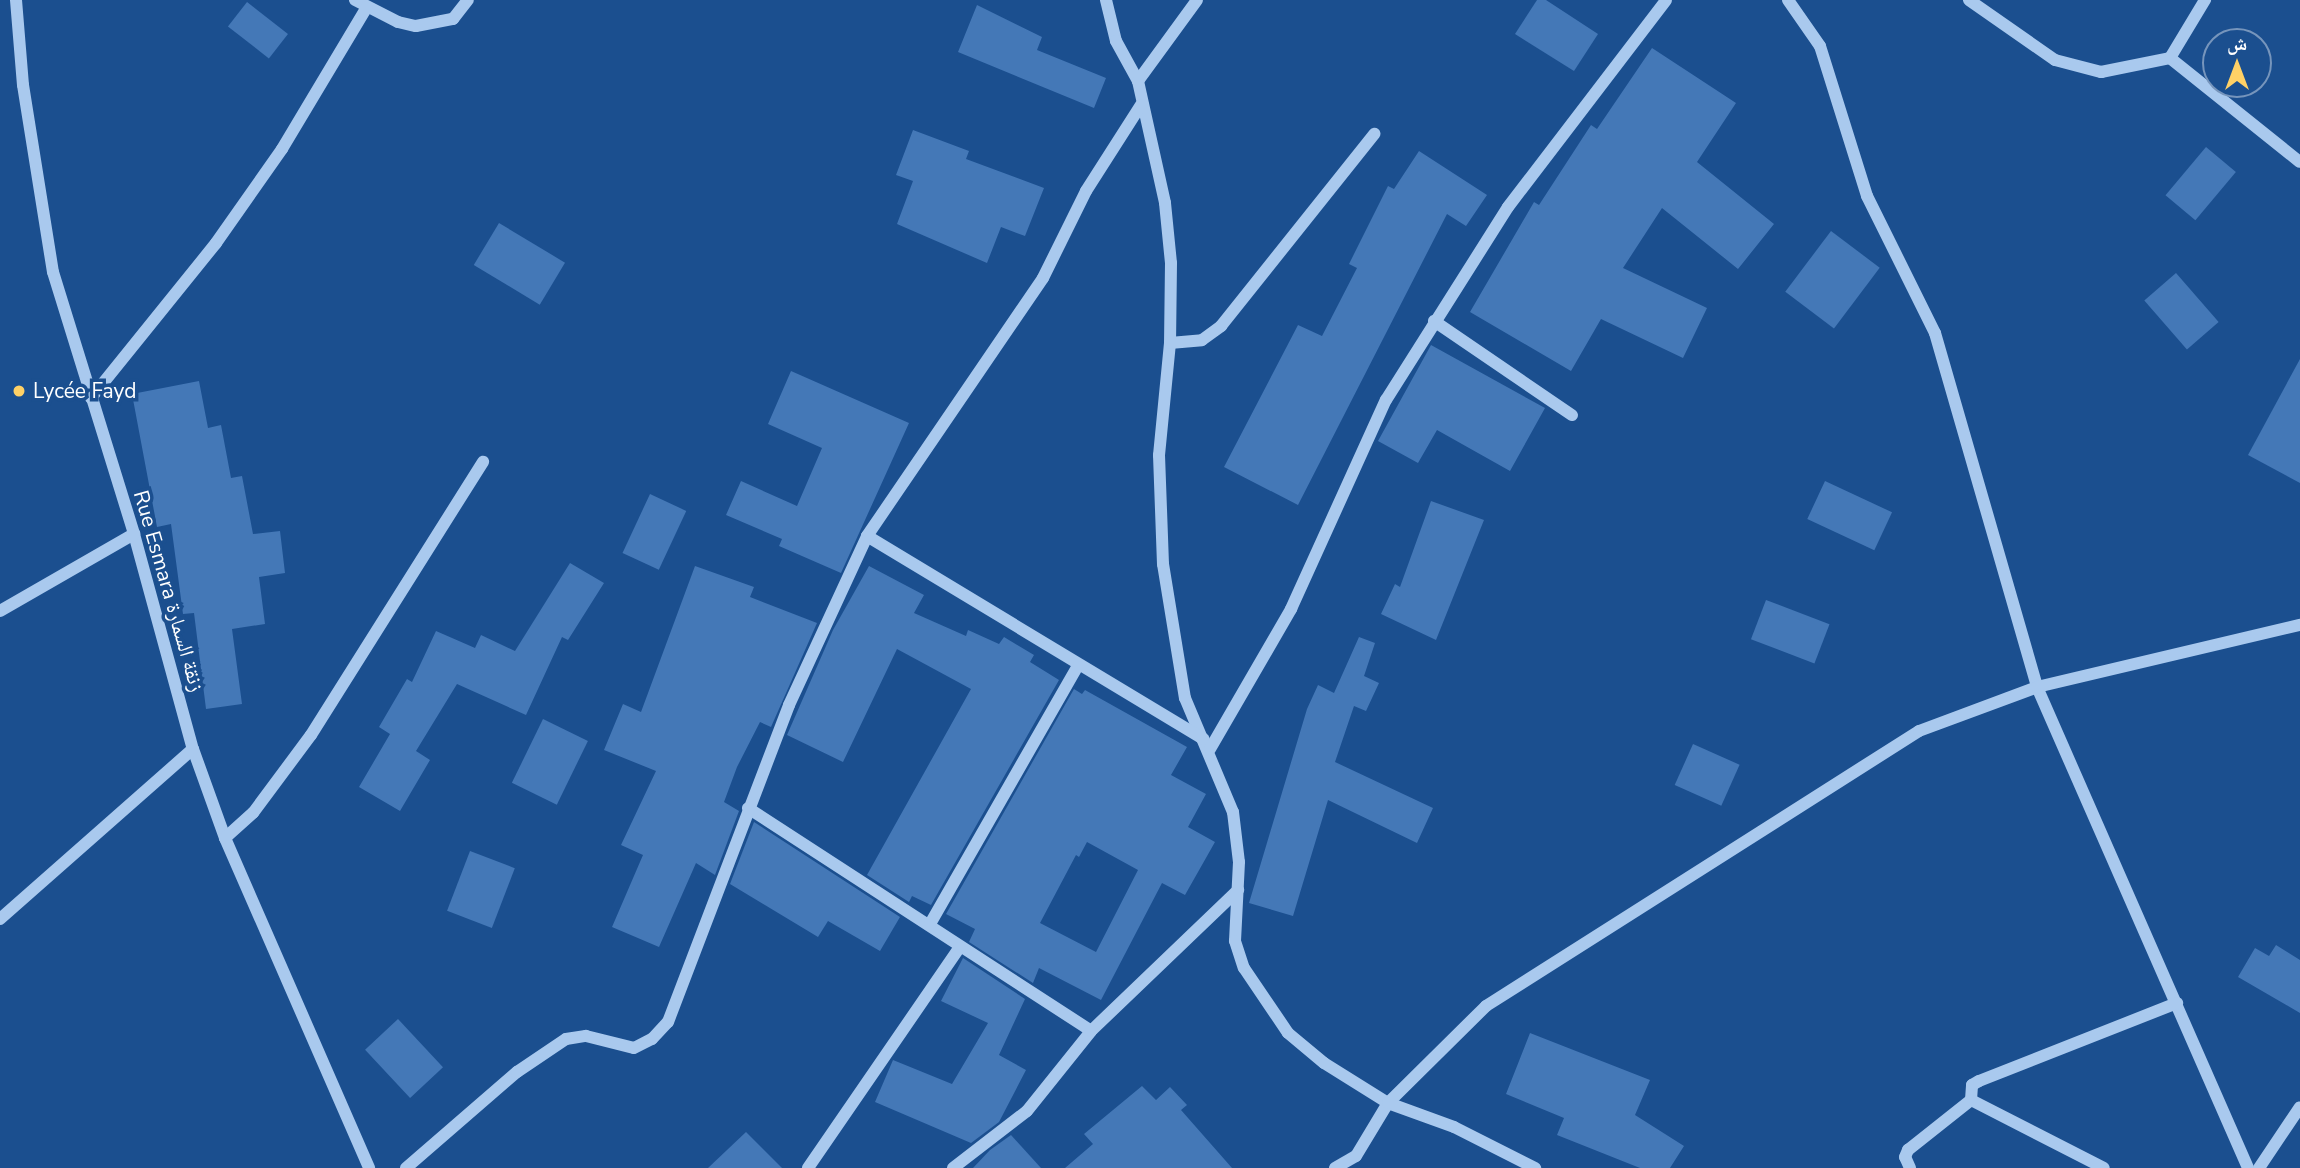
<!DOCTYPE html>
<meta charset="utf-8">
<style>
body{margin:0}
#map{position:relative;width:2300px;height:1168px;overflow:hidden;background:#1b4f8f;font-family:"Nunito Sans","Noto Naskh Arabic",sans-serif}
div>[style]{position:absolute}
.building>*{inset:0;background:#4478b7;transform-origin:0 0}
.minor>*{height:12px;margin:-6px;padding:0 6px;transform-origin:6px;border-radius:6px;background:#a9c9ee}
.dots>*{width:19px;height:19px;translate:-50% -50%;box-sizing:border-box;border:4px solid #1b4f8f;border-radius:50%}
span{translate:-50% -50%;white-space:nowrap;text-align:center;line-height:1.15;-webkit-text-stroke:7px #1b4f8f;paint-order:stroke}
.poi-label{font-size:21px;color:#fff}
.left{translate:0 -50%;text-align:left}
.street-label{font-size:21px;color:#fff}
.north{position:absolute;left:2202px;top:28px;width:70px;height:70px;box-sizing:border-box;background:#1b4f8f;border:2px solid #7695bc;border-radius:50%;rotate:0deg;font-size:19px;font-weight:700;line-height:28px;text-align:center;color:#fff}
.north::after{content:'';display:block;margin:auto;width:24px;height:32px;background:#ffd166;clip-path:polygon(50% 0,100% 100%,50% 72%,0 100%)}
</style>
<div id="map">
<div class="building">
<i style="clip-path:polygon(1537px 0,1546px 0,1598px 34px,1574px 71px,1515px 34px)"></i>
<i style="left:247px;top:2px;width:52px;height:31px;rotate:38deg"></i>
<i style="clip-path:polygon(977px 5px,1042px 37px,1037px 50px,1106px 78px,1094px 108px,958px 52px)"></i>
<i style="clip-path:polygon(1652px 48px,1736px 103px,1697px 162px,1774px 224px,1738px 269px,1662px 208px,1623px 268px,1707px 308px,1683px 358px,1601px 319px,1571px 371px,1470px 312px,1534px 202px,1539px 205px,1591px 125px,1597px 129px)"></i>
<i style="clip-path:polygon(913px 130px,969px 151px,966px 159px,1044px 188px,1025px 236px,1001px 227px,987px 263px,897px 224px,913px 181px,896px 175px)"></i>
<i style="left:2206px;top:147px;width:39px;height:63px;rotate:40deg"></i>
<i style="clip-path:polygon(1419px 151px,1487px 195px,1466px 226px,1447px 214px,1298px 505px,1224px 467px,1298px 325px,1322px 336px,1357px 268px,1349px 264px,1388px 186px,1394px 189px)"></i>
<i style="left:499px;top:223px;width:77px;height:49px;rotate:31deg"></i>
<i style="left:1831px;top:231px;width:61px;height:76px;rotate:37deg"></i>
<i style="left:2176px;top:273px;width:65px;height:42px;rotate:49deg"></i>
<i style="clip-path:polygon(1431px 345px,1545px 408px,1510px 471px,1437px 430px,1418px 463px,1378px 441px)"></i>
<i style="clip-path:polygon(2300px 359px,2300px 483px,2248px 455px)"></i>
<i style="clip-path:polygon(791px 371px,909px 423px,841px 573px,779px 546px,782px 539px,726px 515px,741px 481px,797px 506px,822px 448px,768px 424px)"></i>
<i style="clip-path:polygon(199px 381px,208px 428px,221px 425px,231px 478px,242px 476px,253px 534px,280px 531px,285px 573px,259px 577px,265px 624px,232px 629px,242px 704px,206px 709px,194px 613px,183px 614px,171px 524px,157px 527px,132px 394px)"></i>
<i style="left:1825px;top:481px;width:74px;height:42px;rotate:25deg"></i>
<i style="left:650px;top:494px;width:40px;height:65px;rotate:25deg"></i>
<i style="clip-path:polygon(1431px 501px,1484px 520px,1436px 640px,1381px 614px,1395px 584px,1400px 587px)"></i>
<i style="clip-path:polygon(570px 563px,604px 583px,568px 640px,562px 637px,526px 715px,457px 684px,416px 751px,430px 760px,400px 811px,359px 787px,390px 734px,379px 727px,407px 679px,412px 682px,436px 631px,475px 648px,481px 635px,515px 651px)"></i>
<i style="clip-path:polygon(695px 566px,754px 587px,750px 597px,817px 623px,771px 727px,760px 722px,737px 767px,724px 802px,739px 811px,715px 875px,696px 863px,659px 947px,612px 927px,643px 855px,621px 845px,656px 771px,604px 750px,623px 704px,641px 712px)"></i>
<i style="clip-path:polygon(869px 566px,924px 595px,914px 613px,966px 636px,968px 630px,999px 644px,1004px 637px,1034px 655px,1030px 662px,1059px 680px,931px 905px,912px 896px,909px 902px,867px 875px,971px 689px,897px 649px,843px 762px,787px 735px,833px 630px)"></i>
<i style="left:1766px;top:600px;width:68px;height:42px;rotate:21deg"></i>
<i style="clip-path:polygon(1359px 637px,1375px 643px,1364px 676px,1379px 683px,1366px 711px,1354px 706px,1335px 762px,1433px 808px,1417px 843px,1328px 800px,1293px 916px,1249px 903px,1307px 709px,1318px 685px,1334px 693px)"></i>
<i style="clip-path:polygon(evenodd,1074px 689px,1082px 694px,1085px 690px,1187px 747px,1171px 775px,1206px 794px,1188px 827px,1215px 842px,1185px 895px,1162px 883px,1101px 1000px,1039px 968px,1033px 983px,969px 942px,975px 929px,946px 914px,1074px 689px,1087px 842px,1138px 870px,1096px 952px,1040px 923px,1076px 855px,1079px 857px,1087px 842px)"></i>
<i style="left:543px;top:719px;width:50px;height:71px;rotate:26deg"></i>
<i style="left:1693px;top:744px;width:51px;height:45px;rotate:24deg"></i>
<i style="clip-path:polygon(754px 822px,900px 917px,880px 951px,828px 921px,818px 937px,730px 884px)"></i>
<i style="left:470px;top:851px;width:48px;height:64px;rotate:21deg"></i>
<i style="clip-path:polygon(2276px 945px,2300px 960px,2300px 1013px,2238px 977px,2255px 948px,2269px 956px)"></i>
<i style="clip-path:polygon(963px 958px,1025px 999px,999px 1055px,1026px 1070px,999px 1122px,971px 1143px,875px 1102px,893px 1060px,952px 1084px,988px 1023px,941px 1001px)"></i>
<i style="left:398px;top:1019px;width:66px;height:45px;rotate:47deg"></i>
<i style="clip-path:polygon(1530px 1033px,1650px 1080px,1635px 1115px,1684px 1146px,1670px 1168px,1640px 1168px,1557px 1135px,1564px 1118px,1506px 1094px)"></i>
<i style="clip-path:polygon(1142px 1086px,1156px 1100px,1170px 1087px,1187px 1105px,1181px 1110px,1232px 1168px,1065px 1168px,1093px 1144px,1084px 1134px)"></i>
<i style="clip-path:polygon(746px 1132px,782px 1168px,708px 1168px)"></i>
<i style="clip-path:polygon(1011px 1135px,1041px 1168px,973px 1168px,990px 1150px)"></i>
</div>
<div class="minor">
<i style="left:16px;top:0;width:85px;rotate:85.3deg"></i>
<i style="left:23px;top:85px;width:189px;rotate:80.9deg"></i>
<i style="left:53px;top:272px;width:274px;rotate:72.8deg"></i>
<i style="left:134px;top:534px;width:223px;rotate:74.7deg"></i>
<i style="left:193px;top:749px;width:95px;rotate:70.2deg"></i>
<i style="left:225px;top:838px;width:360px;rotate:66.4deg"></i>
<i style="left:355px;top:0;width:48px;rotate:27.1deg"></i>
<i style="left:398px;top:22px;width:18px;rotate:13deg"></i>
<i style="left:416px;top:26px;width:38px;rotate:-11deg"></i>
<i style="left:453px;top:19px;width:24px;rotate:-52deg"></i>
<i style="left:1106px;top:0;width:42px;rotate:76.3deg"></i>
<i style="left:1116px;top:41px;width:46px;rotate:61.2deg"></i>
<i style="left:1138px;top:81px;width:125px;rotate:77.5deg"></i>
<i style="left:1165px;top:203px;width:60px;rotate:84.3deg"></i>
<i style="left:1171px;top:263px;width:80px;rotate:90.7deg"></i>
<i style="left:1170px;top:343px;width:113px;rotate:95.6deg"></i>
<i style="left:1159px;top:455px;width:109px;rotate:87.9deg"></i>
<i style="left:1163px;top:564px;width:136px;rotate:80.7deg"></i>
<i style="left:1185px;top:698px;width:124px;rotate:67.2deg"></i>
<i style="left:1233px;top:812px;width:50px;rotate:83.2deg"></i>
<i style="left:1239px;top:862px;width:79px;rotate:92.9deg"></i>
<i style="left:1235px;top:941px;width:28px;rotate:72deg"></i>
<i style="left:1244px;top:968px;width:78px;rotate:55.9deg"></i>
<i style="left:1288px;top:1033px;width:47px;rotate:39.8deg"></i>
<i style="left:1324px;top:1063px;width:75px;rotate:32deg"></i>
<i style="left:1388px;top:1103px;width:70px;rotate:20deg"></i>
<i style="left:1454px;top:1127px;width:91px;rotate:26.8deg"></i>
<i style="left:1788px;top:0;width:56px;rotate:55.2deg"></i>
<i style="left:1820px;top:46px;width:157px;rotate:72.6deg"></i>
<i style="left:1867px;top:196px;width:153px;rotate:63.6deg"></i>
<i style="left:1935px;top:333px;width:368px;rotate:73.9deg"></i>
<i style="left:2037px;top:687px;width:525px;rotate:66.31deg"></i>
<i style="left:1969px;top:0;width:105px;rotate:34.9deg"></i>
<i style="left:2055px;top:60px;width:48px;rotate:14.6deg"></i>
<i style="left:2101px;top:72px;width:70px;rotate:-11.5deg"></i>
<i style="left:2170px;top:58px;width:68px;rotate:-58.9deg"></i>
<i style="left:2170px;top:58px;width:166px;rotate:38.7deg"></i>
<i style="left:1138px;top:81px;width:100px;rotate:-53.9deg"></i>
<i style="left:1434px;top:321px;width:167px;rotate:34.3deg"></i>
<i style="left:1170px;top:343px;width:32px;rotate:-5deg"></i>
<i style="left:1202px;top:340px;width:24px;rotate:-36deg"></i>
<i style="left:1221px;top:326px;width:246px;rotate:-51.4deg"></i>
<i style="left:91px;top:398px;width:199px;rotate:-51.1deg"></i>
<i style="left:216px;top:243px;width:115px;rotate:-54.9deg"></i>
<i style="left:282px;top:149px;width:165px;rotate:-59.1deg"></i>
<i style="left:867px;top:536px;width:393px;rotate:31.1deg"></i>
<i style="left:0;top:611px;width:155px;rotate:-29.9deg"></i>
<i style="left:1210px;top:749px;width:162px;rotate:-59.9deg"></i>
<i style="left:1291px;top:609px;width:230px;rotate:-65.6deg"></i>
<i style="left:1386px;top:400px;width:228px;rotate:-57.7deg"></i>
<i style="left:1508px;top:207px;width:260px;rotate:-52.6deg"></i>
<i style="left:748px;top:808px;width:409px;rotate:33deg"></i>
<i style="left:225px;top:838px;width:38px;rotate:-42deg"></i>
<i style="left:253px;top:813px;width:97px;rotate:-53.4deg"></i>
<i style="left:311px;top:735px;width:323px;rotate:-57.8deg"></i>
<i style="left:0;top:919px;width:257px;rotate:-41.4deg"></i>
<i style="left:930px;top:924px;width:296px;rotate:-60.2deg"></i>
<i style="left:1971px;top:1100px;width:15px;rotate:-86deg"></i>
<i style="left:1972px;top:1085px;width:8px;rotate:-30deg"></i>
<i style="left:1979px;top:1081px;width:213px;rotate:-21.5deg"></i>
<i style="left:1971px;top:1100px;width:149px;rotate:27.1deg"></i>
<i style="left:406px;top:1168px;width:147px;rotate:-40.9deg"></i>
<i style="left:517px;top:1072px;width:59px;rotate:-34deg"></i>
<i style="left:566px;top:1039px;width:20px;rotate:-9deg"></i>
<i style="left:586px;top:1036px;width:49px;rotate:14deg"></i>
<i style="left:634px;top:1048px;width:20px;rotate:-27deg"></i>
<i style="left:652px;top:1039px;width:23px;rotate:-47deg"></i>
<i style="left:668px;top:1022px;width:339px;rotate:-69.1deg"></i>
<i style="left:789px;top:705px;width:186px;rotate:-65.2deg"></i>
<i style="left:867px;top:536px;width:312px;rotate:-55.7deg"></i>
<i style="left:1043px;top:278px;width:97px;rotate:-63.7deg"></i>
<i style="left:1086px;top:191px;width:102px;rotate:-57.4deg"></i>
<i style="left:808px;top:1168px;width:267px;rotate:-55.5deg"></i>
<i style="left:953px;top:1168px;width:93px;rotate:-37.6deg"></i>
<i style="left:1027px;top:1111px;width:102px;rotate:-51.3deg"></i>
<i style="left:1091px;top:1031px;width:204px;rotate:-43.8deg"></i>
<i style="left:1335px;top:1168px;width:24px;rotate:-30deg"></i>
<i style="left:1356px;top:1156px;width:62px;rotate:-58.9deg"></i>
<i style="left:1388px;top:1103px;width:138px;rotate:-44.7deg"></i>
<i style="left:1486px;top:1006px;width:513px;rotate:-32.42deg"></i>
<i style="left:1919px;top:731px;width:126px;rotate:-20.4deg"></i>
<i style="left:2037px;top:687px;width:270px;rotate:-13.3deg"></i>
<i style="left:1910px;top:1168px;width:12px;rotate:-114deg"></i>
<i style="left:1905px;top:1157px;width:8px;rotate:-67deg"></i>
<i style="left:1908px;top:1150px;width:80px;rotate:-38.4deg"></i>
<i style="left:2259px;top:1168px;width:73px;rotate:-56.1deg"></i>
</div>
<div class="dots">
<i style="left:19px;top:391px;background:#ffd166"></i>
</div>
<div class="poi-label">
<span class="left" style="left:33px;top:391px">Lycée Fayd</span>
</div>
<div class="street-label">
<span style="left:169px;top:591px;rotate:74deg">Rue Esmara زنقة السمارة</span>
</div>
<div class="north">ش</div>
</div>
